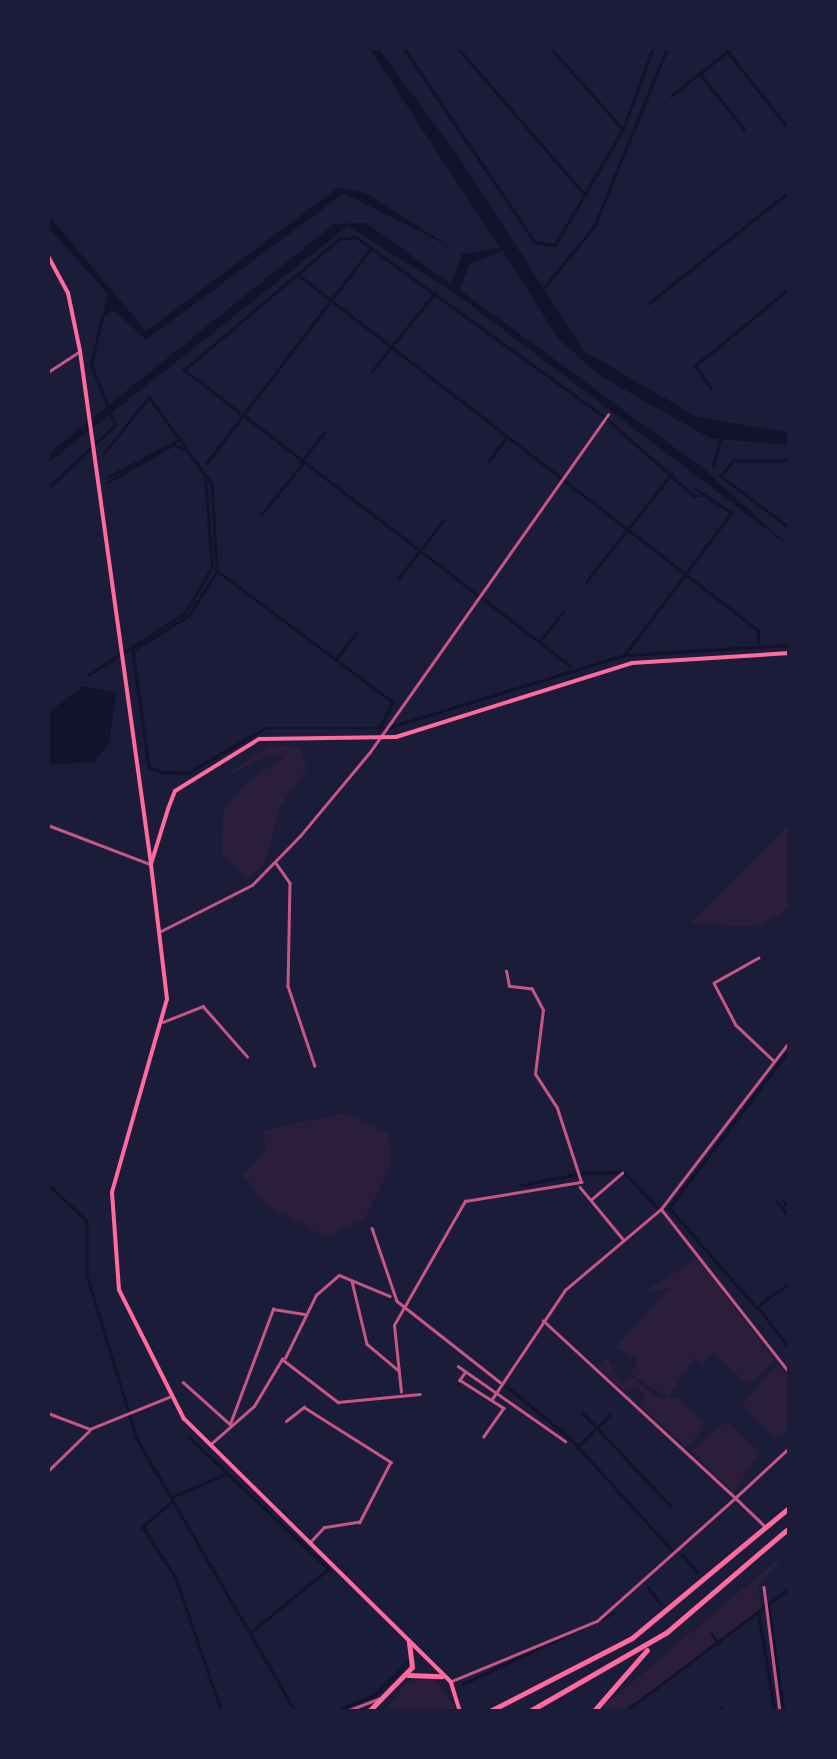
<!DOCTYPE html>
<style>
body{margin:0}
#map{position:relative;width:837px;height:1759px;overflow:hidden;background:#1b1b3a;font-family:"IBM Plex Sans",sans-serif}
div>[style]{position:absolute}
.green>*{inset:0;background:#2a1e3b}
.water>*{inset:0;background:#12122b}
.stream>*{height:2.5px;margin:-1.25px;padding:0 1.25px;transform-origin:1.25px;border-radius:1.25px;background:#12122b}
.minor>*{height:2.5px;margin:-1.25px;padding:0 1.25px;transform-origin:1.25px;border-radius:1.25px;background:#c65784}
.secondary>*{height:4px;margin:-2px;padding:0 2px;transform-origin:2px;border-radius:2px;background:#ff6b9d}
.primary>*{height:4px;margin:-2px;padding:0 2px;transform-origin:2px;border-radius:2px;background:#ff6b9d}
.motorway>*{height:5px;margin:-2.5px;padding:0 2.5px;transform-origin:2.5px;border-radius:2.5px;background:#ff6b9d}
span{translate:-50% -50%;white-space:nowrap;text-align:center;line-height:1.15;-webkit-text-stroke:10px #1b1b3a;paint-order:stroke}
.frame{position:absolute;inset:0;border:50px solid #1b1b3a;pointer-events:none}
</style>
<div id="map">
<div class="green">
<i style="clip-path:polygon(271px 744px,299px 748px,307px 769px,281px 805px,264px 864px,247px 878px,222px 855px,223px 811px,247px 781px,284px 758px,273px 754px,225px 776px)"></i>
<i style="clip-path:polygon(789px 824px,789px 905px,780px 915px,754px 927px,691px 923px)"></i>
<i style="clip-path:polygon(344px 1113px,388px 1133px,392px 1163px,365px 1219px,326px 1237px,267px 1206px,243px 1175px,265px 1152px,264px 1130px)"></i>
<i style="clip-path:polygon(697px 1258px,775px 1360px,748px 1385px,714px 1353px,702px 1365px,694px 1358px,668px 1397px,631px 1375px,638px 1359px,615px 1348px,669px 1288px,641px 1294px)"></i>
<i style="clip-path:polygon(606px 1357px,622px 1385px,630px 1376px,660px 1399px,677px 1397px,707px 1425px,686px 1447px,639px 1404px,645px 1394px,634px 1386px,627px 1393px,598px 1367px)"></i>
<i style="clip-path:polygon(777px 1363px,789px 1378px,790px 1431px,774px 1438px,742px 1406px)"></i>
<i style="clip-path:polygon(727px 1421px,759px 1452px,734px 1493px,691px 1451px)"></i>
<i style="clip-path:polygon(789px 1550px,758px 1586px,762px 1610px,720px 1643px,710px 1632px,718px 1646px,623px 1711px,598px 1711px)"></i>
<i style="clip-path:polygon(433px 1677px,458px 1711px,384px 1712px,406px 1682px)"></i>
</div>
<div class="water">
<i style="clip-path:polygon(369px 48px,378px 48px,458px 156px,584px 351px,697px 417px,789px 433px,789px 445px,710px 438px,600px 376px,558px 338px,503px 251px,469px 264px,460px 290px,705px 470px,789px 546px,459px 296px,348px 226px,48px 463px,53px 450px,334px 224px,366px 223px,451px 284px,462px 254px,500px 248px)"></i>
<i style="clip-path:polygon(339px 187px,367px 194px,452px 248px,344px 193px,146px 340px,114px 310px,102px 318px,108px 294px,48px 227px,48px 215px,146px 331px)"></i>
<i style="clip-path:polygon(83px 686px,116px 693px,109px 743px,94px 762px,48px 765px,48px 713px)"></i>
</div>
<div class="stream">
<i style="left:404px;top:48px;width:234px;rotate:56deg"></i>
<i style="left:535px;top:242px;width:20px;rotate:9deg"></i>
<i style="left:555px;top:245px;width:134px;rotate:-59.6deg"></i>
<i style="left:623px;top:129px;width:86px;rotate:-69.7deg"></i>
<i style="left:458px;top:48px;width:196px;rotate:49.1deg"></i>
<i style="left:551px;top:48px;width:107px;rotate:48.4deg"></i>
<i style="left:725px;top:48px;width:105px;rotate:51.6deg"></i>
<i style="left:701px;top:75px;width:69px;rotate:51.5deg"></i>
<i style="left:671px;top:96px;width:78px;rotate:-38.2deg"></i>
<i style="left:300px;top:276px;width:579px;rotate:37.7deg"></i>
<i style="left:758px;top:630px;width:12px;rotate:85deg"></i>
<i style="left:545px;top:286px;width:77px;rotate:-50.3deg"></i>
<i style="left:594px;top:227px;width:193px;rotate:-67.8deg"></i>
<i style="left:648px;top:304px;width:181px;rotate:-38.5deg"></i>
<i style="left:372px;top:371px;width:102px;rotate:-51deg"></i>
<i style="left:711px;top:389px;width:28px;rotate:-125deg"></i>
<i style="left:695px;top:366px;width:123px;rotate:-39.4deg"></i>
<i style="left:104px;top:453px;width:72px;rotate:-51.2deg"></i>
<i style="left:149px;top:397px;width:107px;rotate:54.1deg"></i>
<i style="left:212px;top:484px;width:88px;rotate:86.7deg"></i>
<i style="left:217px;top:572px;width:52px;rotate:122.5deg"></i>
<i style="left:189px;top:616px;width:66px;rotate:148deg"></i>
<i style="left:133px;top:651px;width:117px;rotate:82.1deg"></i>
<i style="left:149px;top:767px;width:14px;rotate:21deg"></i>
<i style="left:162px;top:772px;width:26px;rotate:2deg"></i>
<i style="left:188px;top:773px;width:89px;rotate:-30.3deg"></i>
<i style="left:265px;top:728px;width:122px"></i>
<i style="left:387px;top:728px;width:249px;rotate:-17.1deg"></i>
<i style="left:625px;top:655px;width:165px;rotate:-3.5deg"></i>
<i style="left:790px;top:461px;width:56px;rotate:180deg"></i>
<i style="left:734px;top:461px;width:20px;rotate:131deg"></i>
<i style="left:721px;top:476px;width:86px;rotate:37deg"></i>
<i style="left:301px;top:462px;width:37px;rotate:-52deg"></i>
<i style="left:488px;top:462px;width:31px;rotate:-53deg"></i>
<i style="left:206px;top:464px;width:272px;rotate:-52.6deg"></i>
<i style="left:713px;top:466px;width:27px;rotate:-75deg"></i>
<i style="left:108px;top:477px;width:82px;rotate:-27.5deg"></i>
<i style="left:48px;top:488px;width:92px;rotate:-43.2deg"></i>
<i style="left:115px;top:425px;width:65px;rotate:-111.8deg"></i>
<i style="left:91px;top:365px;width:48px;rotate:-76.8deg"></i>
<i style="left:261px;top:515px;width:65px;rotate:-51.2deg"></i>
<i style="left:219px;top:572px;width:217px;rotate:36.8deg"></i>
<i style="left:393px;top:702px;width:28px;rotate:117deg"></i>
<i style="left:398px;top:579px;width:73px;rotate:-52.2deg"></i>
<i style="left:586px;top:582px;width:139px;rotate:-51.7deg"></i>
<i style="left:540px;top:641px;width:37px;rotate:-52deg"></i>
<i style="left:626px;top:653px;width:175px;rotate:-53.1deg"></i>
<i style="left:731px;top:513px;width:42px;rotate:-146.7deg"></i>
<i style="left:336px;top:659px;width:33px;rotate:-52deg"></i>
<i style="left:571px;top:667px;width:488px;rotate:-142.5deg"></i>
<i style="left:184px;top:370px;width:203px;rotate:-40.2deg"></i>
<i style="left:339px;top:239px;width:17px;rotate:-7deg"></i>
<i style="left:356px;top:237px;width:307px;rotate:35.9deg"></i>
<i style="left:605px;top:417px;width:119px;rotate:41.6deg"></i>
<i style="left:694px;top:496px;width:13px"></i>
<i style="left:88px;top:675px;width:115px;rotate:-32.6deg"></i>
<i style="left:185px;top:613px;width:53px;rotate:-59.6deg"></i>
<i style="left:212px;top:567px;width:90px;rotate:-94.4deg"></i>
<i style="left:205px;top:477px;width:31px;rotate:-123deg"></i>
<i style="left:188px;top:451px;width:15px;rotate:-157deg"></i>
<i style="left:174px;top:445px;width:77px;rotate:150.4deg"></i>
<i style="left:582px;top:1173px;width:42px;rotate:-1.4deg"></i>
<i style="left:624px;top:1172px;width:48px;rotate:46.7deg"></i>
<i style="left:48px;top:1184px;width:54px;rotate:43.5deg"></i>
<i style="left:87px;top:1221px;width:54px;rotate:90deg"></i>
<i style="left:87px;top:1275px;width:171px;rotate:73deg"></i>
<i style="left:137px;top:1439px;width:316px;rotate:59.8deg"></i>
<i style="left:522px;top:1185px;width:56px;rotate:-11.3deg"></i>
<i style="left:777px;top:1201px;width:21px;rotate:51deg"></i>
<i style="left:783px;top:1201px;width:11px;rotate:49deg"></i>
<i style="left:668px;top:1209px;width:201px;rotate:-52.7deg"></i>
<i style="left:671px;top:1210px;width:129px;rotate:48.8deg"></i>
<i style="left:756px;top:1307px;width:42px;rotate:-35.2deg"></i>
<i style="left:758px;top:1307px;width:53px;rotate:52.7deg"></i>
<i style="left:506px;top:1386px;width:82px;rotate:39.1deg"></i>
<i style="left:570px;top:1438px;width:153px;rotate:47.7deg"></i>
<i style="left:582px;top:1412px;width:128px;rotate:46.6deg"></i>
<i style="left:189px;top:1437px;width:192px;rotate:43.3deg"></i>
<i style="left:329px;top:1569px;width:99px;rotate:140.7deg"></i>
<i style="left:579px;top:1445px;width:43px;rotate:-44.1deg"></i>
<i style="left:173px;top:1497px;width:57px;rotate:-23.9deg"></i>
<i style="left:173px;top:1501px;width:40px;rotate:139deg"></i>
<i style="left:143px;top:1527px;width:61px;rotate:57.1deg"></i>
<i style="left:176px;top:1578px;width:142px;rotate:71.1deg"></i>
<i style="left:682px;top:1554px;width:23px;rotate:49deg"></i>
<i style="left:648px;top:1587px;width:21px;rotate:53deg"></i>
<i style="left:769px;top:1607px;width:106px;rotate:81.9deg"></i>
<i style="left:759px;top:1615px;width:98px;rotate:80.6deg"></i>
<i style="left:712px;top:1634px;width:12px;rotate:55deg"></i>
<i style="left:463px;top:1684px;width:166px;rotate:-25.3deg"></i>
<i style="left:721px;top:1707px;width:5px;rotate:90deg"></i>
<i style="left:334px;top:1712px;width:44px;rotate:-22.5deg"></i>
<i style="left:375px;top:1695px;width:47px;rotate:-45deg"></i>
<i style="left:624px;top:1712px;width:207px;rotate:-36.8deg"></i>
</div>
<div class="minor">
<i style="left:48px;top:372px;width:37px;rotate:-33deg"></i>
<i style="left:48px;top:825px;width:109px;rotate:20.9deg"></i>
<i style="left:276px;top:863px;width:24px;rotate:55deg"></i>
<i style="left:290px;top:883px;width:103px;rotate:91.1deg"></i>
<i style="left:288px;top:986px;width:84px;rotate:71.4deg"></i>
<i style="left:161px;top:931px;width:102px;rotate:-26.8deg"></i>
<i style="left:252px;top:885px;width:69px;rotate:-45.6deg"></i>
<i style="left:300px;top:836px;width:109px;rotate:-50.2deg"></i>
<i style="left:370px;top:752px;width:413px;rotate:-54.8deg"></i>
<i style="left:759px;top:958px;width:51px;rotate:150.9deg"></i>
<i style="left:714px;top:983px;width:47px;rotate:62.4deg"></i>
<i style="left:736px;top:1025px;width:51px;rotate:43.4deg"></i>
<i style="left:163px;top:1022px;width:43px;rotate:-21.8deg"></i>
<i style="left:203px;top:1006px;width:67px;rotate:48.7deg"></i>
<i style="left:580px;top:1187px;width:67px;rotate:50.4deg"></i>
<i style="left:592px;top:1199px;width:40px;rotate:-41deg"></i>
<i style="left:662px;top:1210px;width:207px;rotate:51.9deg"></i>
<i style="left:372px;top:1228px;width:77px;rotate:71.1deg"></i>
<i style="left:397px;top:1301px;width:131px;rotate:38.2deg"></i>
<i style="left:352px;top:1281px;width:65px;rotate:76.6deg"></i>
<i style="left:367px;top:1344px;width:40px;rotate:40deg"></i>
<i style="left:285px;top:1358px;width:70px;rotate:-63.8deg"></i>
<i style="left:316px;top:1295px;width:30px;rotate:-41deg"></i>
<i style="left:339px;top:1275px;width:55px;rotate:22.4deg"></i>
<i style="left:458px;top:1366px;width:131px;rotate:35deg"></i>
<i style="left:465px;top:1373px;width:9px;rotate:126deg"></i>
<i style="left:460px;top:1380px;width:52px;rotate:32.5deg"></i>
<i style="left:504px;top:1408px;width:35px;rotate:125deg"></i>
<i style="left:183px;top:1382px;width:63px;rotate:41.8deg"></i>
<i style="left:230px;top:1424px;width:123px;rotate:-69.5deg"></i>
<i style="left:273px;top:1309px;width:33px;rotate:9deg"></i>
<i style="left:401px;top:1392px;width:67px;rotate:-96deg"></i>
<i style="left:394px;top:1325px;width:143px;rotate:-60.2deg"></i>
<i style="left:465px;top:1201px;width:118px;rotate:-9.3deg"></i>
<i style="left:581px;top:1182px;width:78px;rotate:-108deg"></i>
<i style="left:557px;top:1108px;width:40px;rotate:-122.9deg"></i>
<i style="left:535px;top:1074px;width:64px;rotate:-82.9deg"></i>
<i style="left:543px;top:1010px;width:24px;rotate:-118deg"></i>
<i style="left:532px;top:989px;width:23px;rotate:-173deg"></i>
<i style="left:509px;top:986px;width:15px;rotate:-101deg"></i>
<i style="left:492px;top:1399px;width:131px;rotate:-56.2deg"></i>
<i style="left:565px;top:1290px;width:126px;rotate:-40.2deg"></i>
<i style="left:661px;top:1209px;width:212px;rotate:-52.5deg"></i>
<i style="left:48px;top:1413px;width:45px;rotate:20.9deg"></i>
<i style="left:90px;top:1429px;width:85px;rotate:-22.1deg"></i>
<i style="left:286px;top:1421px;width:23px;rotate:-38deg"></i>
<i style="left:304px;top:1407px;width:103px;rotate:32.3deg"></i>
<i style="left:391px;top:1462px;width:68px;rotate:117.3deg"></i>
<i style="left:360px;top:1522px;width:36px;rotate:171deg"></i>
<i style="left:324px;top:1528px;width:19px;rotate:133deg"></i>
<i style="left:212px;top:1443px;width:56px;rotate:-41.4deg"></i>
<i style="left:254px;top:1406px;width:55px;rotate:-59.2deg"></i>
<i style="left:282px;top:1359px;width:71px;rotate:37.5deg"></i>
<i style="left:338px;top:1402px;width:82px;rotate:-5.6deg"></i>
<i style="left:48px;top:1471px;width:57px;rotate:-44.3deg"></i>
<i style="left:765px;top:1527px;width:42px;rotate:-136deg"></i>
<i style="left:735px;top:1498px;width:75px;rotate:-42.8deg"></i>
<i style="left:764px;top:1587px;width:126px;rotate:82.7deg"></i>
<i style="left:452px;top:1681px;width:157px;rotate:-22.5deg"></i>
<i style="left:597px;top:1621px;width:185px;rotate:-41.7deg"></i>
<i style="left:735px;top:1498px;width:261px;rotate:-137.3deg"></i>
<i style="left:344px;top:1712px;width:39px;rotate:-21deg"></i>
</div>
<div class="secondary">
<i style="left:48px;top:256px;width:42px;rotate:61.6deg"></i>
<i style="left:68px;top:293px;width:59px;rotate:78.3deg"></i>
<i style="left:80px;top:351px;width:518px;rotate:82.12deg"></i>
</div>
<div class="primary">
<i style="left:460px;top:1712px;width:31px;rotate:-107deg"></i>
<i style="left:451px;top:1682px;width:375px;rotate:-135.4deg"></i>
<i style="left:184px;top:1419px;width:144px;rotate:-116.7deg"></i>
<i style="left:119px;top:1290px;width:98px;rotate:-94.1deg"></i>
<i style="left:112px;top:1192px;width:201px;rotate:-74.1deg"></i>
<i style="left:167px;top:999px;width:136px;rotate:-96.8deg"></i>
<i style="left:151px;top:864px;width:58px;rotate:-72.8deg"></i>
<i style="left:168px;top:809px;width:19px;rotate:-69deg"></i>
<i style="left:175px;top:791px;width:99px;rotate:-31.8deg"></i>
<i style="left:259px;top:739px;width:137px;rotate:-0.8deg"></i>
<i style="left:396px;top:737px;width:247px;rotate:-17.4deg"></i>
<i style="left:632px;top:663px;width:158px;rotate:-3.6deg"></i>
</div>
<div class="motorway">
<i style="left:408px;top:1675px;width:34px;rotate:2deg"></i>
<i style="left:368px;top:1712px;width:63px;rotate:-45.6deg"></i>
<i style="left:412px;top:1667px;width:26px;rotate:-97deg"></i>
<i style="left:488px;top:1712px;width:162px;rotate:-27.2deg"></i>
<i style="left:632px;top:1638px;width:205px;rotate:-39.7deg"></i>
<i style="left:528px;top:1712px;width:160px;rotate:-29.9deg"></i>
<i style="left:667px;top:1632px;width:162px;rotate:-40.5deg"></i>
<i style="left:593px;top:1712px;width:82px;rotate:-48.9deg"></i>
</div>
<div class="frame"></div>
</div>
